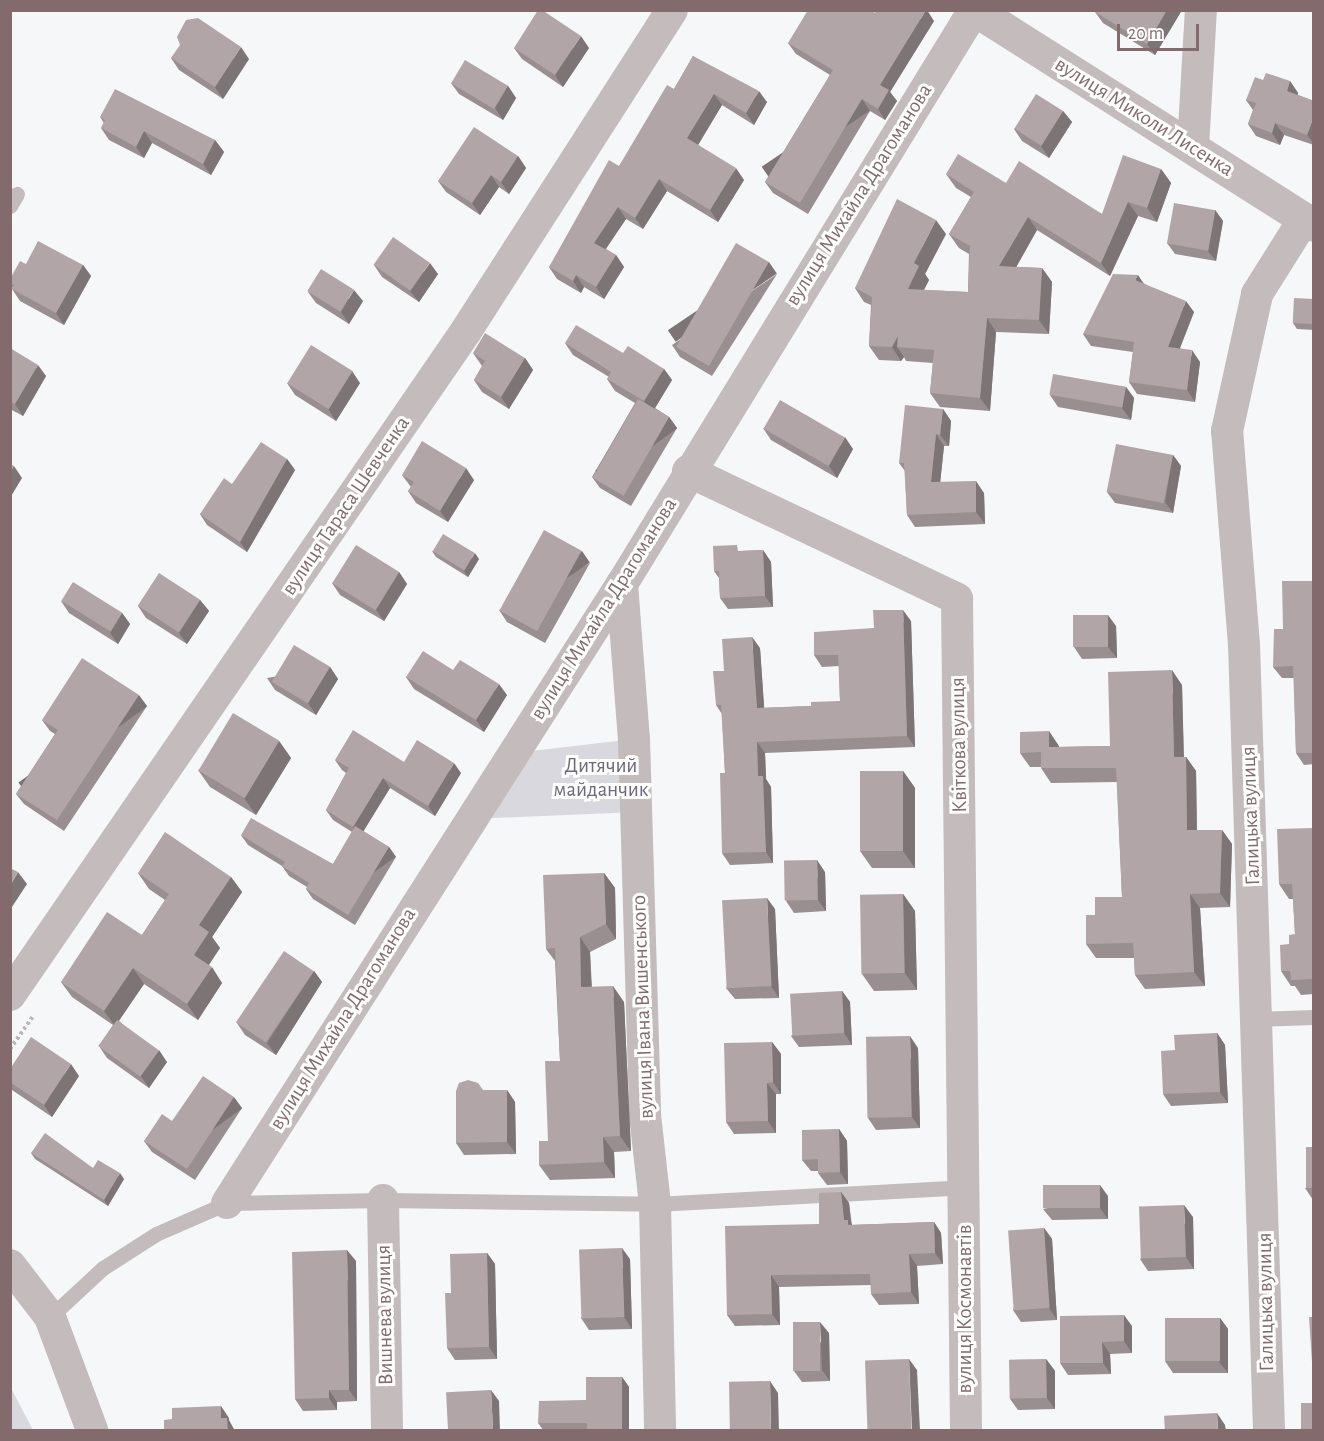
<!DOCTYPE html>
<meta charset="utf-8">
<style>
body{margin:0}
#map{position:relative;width:1324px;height:1441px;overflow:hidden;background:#f6f7f8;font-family:"Alegreya Sans",sans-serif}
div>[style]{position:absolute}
.green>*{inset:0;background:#d9d8de}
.path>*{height:4px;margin-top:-2px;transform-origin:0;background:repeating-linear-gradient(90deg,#bcb6b7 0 3px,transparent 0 6px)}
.service>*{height:15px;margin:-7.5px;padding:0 7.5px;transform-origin:7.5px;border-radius:7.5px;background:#c3bbbc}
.minor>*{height:32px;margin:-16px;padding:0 16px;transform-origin:16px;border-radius:16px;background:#c3bbbc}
.tertiary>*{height:33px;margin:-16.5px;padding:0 16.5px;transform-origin:16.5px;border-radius:16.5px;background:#c3bbbc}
.wall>*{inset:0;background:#998e90}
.shaded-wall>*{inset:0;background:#7d7475;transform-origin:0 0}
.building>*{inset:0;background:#b2a5a7;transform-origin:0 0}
span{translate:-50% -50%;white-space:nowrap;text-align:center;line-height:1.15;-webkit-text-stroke:6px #fff;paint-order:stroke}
.street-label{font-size:21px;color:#836b6d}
.park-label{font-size:21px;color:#6e697b}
.frame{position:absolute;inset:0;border:12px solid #836b6d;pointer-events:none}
.scale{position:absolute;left:1117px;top:24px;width:82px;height:27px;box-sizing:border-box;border:3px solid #836b6d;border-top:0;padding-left:8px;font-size:18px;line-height:21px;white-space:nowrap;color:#836b6d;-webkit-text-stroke:4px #fff;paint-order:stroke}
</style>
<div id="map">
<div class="green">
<i style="clip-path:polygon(634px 739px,637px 812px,470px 819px,514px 753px)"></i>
<i style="clip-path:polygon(10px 1388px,11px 1388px,33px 1430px,11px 1430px)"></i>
</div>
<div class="path">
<i style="left:10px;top:1049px;width:39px;rotate:-55deg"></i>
</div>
<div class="service">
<i style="left:10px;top:206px;width:14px;rotate:-60deg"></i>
<i style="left:1259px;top:1019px;width:55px;rotate:-2.1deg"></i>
<i style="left:50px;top:1317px;width:72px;rotate:-42.8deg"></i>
<i style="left:103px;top:1268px;width:63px;rotate:-32.7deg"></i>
<i style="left:156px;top:1234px;width:77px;rotate:-23.6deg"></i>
<i style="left:227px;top:1203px;width:156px;rotate:-1.1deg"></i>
<i style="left:383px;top:1200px;width:272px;rotate:0.8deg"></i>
<i style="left:655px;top:1204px;width:309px;rotate:-3.1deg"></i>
</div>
<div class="minor">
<i style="left:1193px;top:147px;width:137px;rotate:-86.7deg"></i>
<i style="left:688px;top:471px;width:298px;rotate:25.4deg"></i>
<i style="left:957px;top:599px;width:831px;rotate:89.38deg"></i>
<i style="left:622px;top:584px;width:155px;rotate:85.6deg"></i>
<i style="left:634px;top:739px;width:376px;rotate:88.3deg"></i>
<i style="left:645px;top:1115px;width:90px;rotate:83.6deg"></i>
<i style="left:655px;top:1204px;width:226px;rotate:88.7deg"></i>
<i style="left:10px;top:995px;width:806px;rotate:-55.52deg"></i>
<i style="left:466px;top:331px;width:381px;rotate:-57.3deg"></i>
<i style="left:383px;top:1200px;width:230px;rotate:89deg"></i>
<i style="left:227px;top:1203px;width:734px;rotate:-57.46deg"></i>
<i style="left:622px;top:584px;width:673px;rotate:-58.48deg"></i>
<i style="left:10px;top:1265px;width:66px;rotate:52.4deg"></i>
<i style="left:50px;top:1317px;width:121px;rotate:69.6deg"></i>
<i style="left:1269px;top:1430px;width:785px;rotate:-91.82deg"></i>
<i style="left:1244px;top:645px;width:215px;rotate:-94.5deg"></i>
<i style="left:1227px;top:431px;width:140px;rotate:-77.6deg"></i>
<i style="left:1257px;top:294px;width:89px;rotate:-57.9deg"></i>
</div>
<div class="tertiary">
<i style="left:975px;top:10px;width:401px;rotate:32.4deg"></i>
</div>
<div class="wall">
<i style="clip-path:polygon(1182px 10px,1155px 55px,1103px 23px,1095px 12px)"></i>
<i style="clip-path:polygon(875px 13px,934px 21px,890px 92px,897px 101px,885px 120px,870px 111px,808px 214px,773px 193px,765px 182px,830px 75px,796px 54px,788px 43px)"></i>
<i style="clip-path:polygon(514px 48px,589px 48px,563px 87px,522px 59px)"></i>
<i style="clip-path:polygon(693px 56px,767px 102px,754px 125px,722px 105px,698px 145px,744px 180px,718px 222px,667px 191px,643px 229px,626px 219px,606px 249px,616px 255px,624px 267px,604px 299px,584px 287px,581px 293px,557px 279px,549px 267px,619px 166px,674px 89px)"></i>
<i style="clip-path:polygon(171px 58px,249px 59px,223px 99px,179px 70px)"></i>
<i style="clip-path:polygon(1263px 80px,1290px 81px,1298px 93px,1298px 95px,1314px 101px,1314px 145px,1284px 135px,1280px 145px,1256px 136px,1248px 124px,1253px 110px,1246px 100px)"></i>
<i style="clip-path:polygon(451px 83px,508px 86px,516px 98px,503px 120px,459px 94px)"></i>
<i style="clip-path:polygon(1063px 111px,1072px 122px,1049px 158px,1022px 141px,1014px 129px)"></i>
<i style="clip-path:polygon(100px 117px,215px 140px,224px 152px,211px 175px,152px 143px,144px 158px,109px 140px,101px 128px,104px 123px)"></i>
<i style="clip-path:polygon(518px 156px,526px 168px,509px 194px,499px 187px,480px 215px,446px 192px,438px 181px)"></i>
<i style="clip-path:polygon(1161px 169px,1171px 183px,1157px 222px,1138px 216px,1110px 276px,1037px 230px,1016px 267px,1042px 268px,1052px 282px,1049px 334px,996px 332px,990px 411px,940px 407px,930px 393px,933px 363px,906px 361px,904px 357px,901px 361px,879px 360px,869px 346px,871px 305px,864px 302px,855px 288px,946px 234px,925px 274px,929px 280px,924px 290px,968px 292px,969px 254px,959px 248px,949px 234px,971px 197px,956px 188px,946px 174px,1006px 183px,1102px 214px)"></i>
<i style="clip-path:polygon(1215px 210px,1223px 221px,1216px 261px,1175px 254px,1167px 243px)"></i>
<i style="clip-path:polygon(26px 264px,83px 265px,91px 276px,64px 325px,20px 301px,12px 289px,13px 288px,10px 285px,10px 279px)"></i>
<i style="clip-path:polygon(374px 265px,438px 274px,419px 302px,382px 277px)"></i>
<i style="clip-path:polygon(777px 274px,712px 376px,680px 357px,672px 345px)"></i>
<i style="clip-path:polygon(1143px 283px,1194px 312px,1180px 348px,1200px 362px,1195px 402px,1137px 394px,1129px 382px,1133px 352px,1091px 346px,1083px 334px)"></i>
<i style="clip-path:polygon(308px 292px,363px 301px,349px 324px,316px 303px)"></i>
<i style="clip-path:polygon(1314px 299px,1314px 330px,1297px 329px,1293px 323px)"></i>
<i style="clip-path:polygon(565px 343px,623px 353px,664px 369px,672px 380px,655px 408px,669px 417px,677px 428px,631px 506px,600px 488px,592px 477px,635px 403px,615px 391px,607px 379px,609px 377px,573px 355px)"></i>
<i style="clip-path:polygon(10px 348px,46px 376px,23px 416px,10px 409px)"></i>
<i style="clip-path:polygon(473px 353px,525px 358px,533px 370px,509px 409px,482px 392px,474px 380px,482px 366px)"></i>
<i style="clip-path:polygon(287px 383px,360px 383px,336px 421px,295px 395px)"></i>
<i style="clip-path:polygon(1126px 387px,1134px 398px,1131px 420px,1058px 407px,1050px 395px)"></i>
<i style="clip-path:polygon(943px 409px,951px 421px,949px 446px,944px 446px,940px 482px,984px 493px,985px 524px,915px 527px,907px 515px,905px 471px,899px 463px)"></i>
<i style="clip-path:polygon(763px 428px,853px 449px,837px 478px,771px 440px)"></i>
<i style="clip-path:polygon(1173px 455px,1181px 466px,1173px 513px,1115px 503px,1107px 492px)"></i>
<i style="clip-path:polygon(287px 459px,295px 470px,247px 552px,207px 525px,200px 514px,232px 484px)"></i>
<i style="clip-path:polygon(402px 475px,474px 480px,448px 522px,416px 503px,408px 491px,411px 487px)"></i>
<i style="clip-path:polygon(763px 550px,771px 562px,773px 607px,728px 609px,720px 598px,719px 578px,714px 571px,742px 551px)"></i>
<i style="clip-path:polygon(432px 551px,479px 559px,468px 577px,436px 557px)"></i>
<i style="clip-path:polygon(590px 563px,545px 643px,507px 622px,499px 610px)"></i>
<i style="clip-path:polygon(399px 572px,407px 584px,384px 621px,340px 595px,332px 583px)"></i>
<i style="clip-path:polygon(1314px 581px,1314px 764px,1304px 765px,1296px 753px,1294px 678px,1282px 678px,1273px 667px,1283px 629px)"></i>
<i style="clip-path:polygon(200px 600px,209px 611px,187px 644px,146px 618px,138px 606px)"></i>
<i style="clip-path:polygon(61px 601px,122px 613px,130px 624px,118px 644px,69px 613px)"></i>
<i style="clip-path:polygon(911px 621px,915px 747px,765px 753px,766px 779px,771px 787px,773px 863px,730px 865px,722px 853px,725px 773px,722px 714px,716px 705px,724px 671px,760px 648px,764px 708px,811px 706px,840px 701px,839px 666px,822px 667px,814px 655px,874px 628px)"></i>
<i style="clip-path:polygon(1116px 626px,1117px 658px,1082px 659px,1074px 647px)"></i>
<i style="clip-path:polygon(330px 667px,338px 679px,316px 715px,275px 690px,267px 678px)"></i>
<i style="clip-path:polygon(453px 670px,507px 695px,484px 732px,414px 689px,406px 677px)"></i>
<i style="clip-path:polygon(1182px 685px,1184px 757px,1186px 757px,1196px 771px,1197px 830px,1222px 830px,1232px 844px,1230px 907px,1200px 908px,1205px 986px,1145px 989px,1135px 975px,1134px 958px,1096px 958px,1086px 944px,1095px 915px,1122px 897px,1117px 782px,1051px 783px,1041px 768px,1041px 767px,1030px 767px,1020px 753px,1059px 746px,1059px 747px,1110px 746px)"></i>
<i style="clip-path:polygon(147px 706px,64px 831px,24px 804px,16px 794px,55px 734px,50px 731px,42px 720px)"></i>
<i style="clip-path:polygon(279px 741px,291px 758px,256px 815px,210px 787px,198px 770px)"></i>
<i style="clip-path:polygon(335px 760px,404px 762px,461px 773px,435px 816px,390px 788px,363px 831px,389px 847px,396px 857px,355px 925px,313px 899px,306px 889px,307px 887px,289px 876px,282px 866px,248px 845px,241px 835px,333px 864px,352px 832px,333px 820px,326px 810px,346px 773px,342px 770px)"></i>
<i style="clip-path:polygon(903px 771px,915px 788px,915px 868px,872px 868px,860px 851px)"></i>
<i style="clip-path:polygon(1314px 828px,1314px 994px,1301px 995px,1295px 986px,1291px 986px,1281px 971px,1289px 944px,1295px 934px,1293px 899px,1289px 899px,1279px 884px)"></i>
<i style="clip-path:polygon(825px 872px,826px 911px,794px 913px,786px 901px)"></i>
<i style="clip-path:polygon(138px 873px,231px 877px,242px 892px,212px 937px,220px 948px,208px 965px,222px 983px,198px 1020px,144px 984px,119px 1021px,167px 1062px,149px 1088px,107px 1058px,99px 1046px,113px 1025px,72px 997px,61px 982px,142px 935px,165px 900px,149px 889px)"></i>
<i style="clip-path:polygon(604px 873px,615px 888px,616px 939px,590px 952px,592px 987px,624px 1002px,631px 1151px,614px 1152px,615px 1178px,550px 1180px,539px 1165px,548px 1141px,560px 1061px,555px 961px,546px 949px)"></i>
<i style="clip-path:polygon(903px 894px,915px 911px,917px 990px,874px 991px,862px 974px)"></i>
<i style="clip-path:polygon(775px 909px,779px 998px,735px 999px,726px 988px)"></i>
<i style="clip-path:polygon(314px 971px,322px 982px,276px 1055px,245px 1035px,237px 1023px)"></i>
<i style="clip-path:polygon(842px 991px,850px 1002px,852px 1045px,799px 1047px,791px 1036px)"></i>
<i style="clip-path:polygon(1217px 1033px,1225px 1045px,1228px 1103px,1171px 1106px,1163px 1094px,1175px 1050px)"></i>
<i style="clip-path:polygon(772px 1042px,781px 1054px,781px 1094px,776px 1094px,776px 1133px,734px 1134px,726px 1122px)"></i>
<i style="clip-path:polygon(918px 1048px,920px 1128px,876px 1130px,868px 1118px)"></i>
<i style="clip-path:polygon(10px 1069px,79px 1076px,52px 1117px,12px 1090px,10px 1087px)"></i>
<i style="clip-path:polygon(483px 1090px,507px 1090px,515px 1102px,516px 1154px,464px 1155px,456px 1143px)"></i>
<i style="clip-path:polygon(242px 1108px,195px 1180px,152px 1152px,144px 1141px,172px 1121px)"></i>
<i style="clip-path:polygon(839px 1129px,847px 1141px,848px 1184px,827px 1185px,818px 1173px,818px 1171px,811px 1171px,802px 1160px)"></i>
<i style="clip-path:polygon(31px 1153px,93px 1168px,124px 1179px,108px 1206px,35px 1159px)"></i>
<i style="clip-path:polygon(1305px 1188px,1314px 1188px,1313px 1200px)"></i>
<i style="clip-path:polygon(841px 1192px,849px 1203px,852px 1225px,934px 1222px,941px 1233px,943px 1264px,917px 1266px,919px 1304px,879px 1305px,871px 1294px,871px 1285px,779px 1287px,780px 1325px,735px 1326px,727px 1315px,819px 1224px)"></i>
<i style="clip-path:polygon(1108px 1196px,1108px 1219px,1052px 1220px,1043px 1209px)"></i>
<i style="clip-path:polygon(1193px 1217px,1194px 1269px,1148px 1271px,1140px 1259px)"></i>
<i style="clip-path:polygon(1044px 1228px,1052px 1239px,1057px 1320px,1021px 1322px,1013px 1310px)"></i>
<i style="clip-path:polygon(487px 1253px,495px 1264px,497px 1359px,455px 1360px,447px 1348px,451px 1293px)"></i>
<i style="clip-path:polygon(630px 1259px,632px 1329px,589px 1330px,581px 1318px)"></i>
<i style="clip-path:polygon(356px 1261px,357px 1401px,337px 1402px,337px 1410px,303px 1411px,295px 1399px)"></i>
<i style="clip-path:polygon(1220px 1318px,1228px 1329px,1228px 1373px,1173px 1373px,1165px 1361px)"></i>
<i style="clip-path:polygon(1132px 1326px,1132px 1353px,1110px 1354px,1111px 1374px,1068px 1375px,1060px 1363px)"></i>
<i style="clip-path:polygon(829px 1333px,830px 1381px,802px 1382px,794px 1371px)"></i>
<i style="clip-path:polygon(1046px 1359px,1055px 1371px,1055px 1409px,1018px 1410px,1010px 1399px)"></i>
<i style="clip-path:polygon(622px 1377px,629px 1387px,629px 1431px,544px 1431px,538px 1423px,586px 1400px)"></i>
</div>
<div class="shaded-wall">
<i style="clip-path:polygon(926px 10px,927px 10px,934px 21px,890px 92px,897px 101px,885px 120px,878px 109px,880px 85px)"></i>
<i style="clip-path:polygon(1167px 10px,1182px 10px,1155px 55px,1147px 44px)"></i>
<i style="clip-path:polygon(581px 36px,589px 48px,563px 87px,555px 75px)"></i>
<i style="clip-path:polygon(241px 47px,249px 59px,223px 99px,215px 87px)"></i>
<i style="clip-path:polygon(1290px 81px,1298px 93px,1295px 103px,1287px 91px)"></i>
<i style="clip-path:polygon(508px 86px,516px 98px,503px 120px,495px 108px)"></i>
<i style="clip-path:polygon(759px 91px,767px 102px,754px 125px,746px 113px)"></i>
<i style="clip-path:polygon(714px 94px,722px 105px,695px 150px,687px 138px)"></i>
<i style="left:862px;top:99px;width:14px;height:121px;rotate:56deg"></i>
<i style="clip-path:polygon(1063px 111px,1072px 122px,1049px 158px,1041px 146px)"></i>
<i style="clip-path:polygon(1314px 117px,1314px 144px,1307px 135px)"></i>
<i style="clip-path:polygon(1275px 123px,1284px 135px,1280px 145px,1272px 133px)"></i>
<i style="clip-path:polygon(144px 131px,152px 143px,144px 158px,136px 147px)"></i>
<i style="clip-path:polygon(215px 140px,224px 152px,211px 175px,203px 164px)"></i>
<i style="clip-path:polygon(518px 156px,526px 168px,509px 194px,501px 182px)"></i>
<i style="clip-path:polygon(736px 168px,744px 180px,718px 222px,710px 210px)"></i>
<i style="clip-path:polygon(1161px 169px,1171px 183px,1157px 222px,1147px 208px)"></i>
<i style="clip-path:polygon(491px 175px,499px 187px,480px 215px,472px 203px)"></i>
<i style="clip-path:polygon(659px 179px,667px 191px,643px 229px,635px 218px)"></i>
<i style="clip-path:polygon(1128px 202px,1138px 216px,1110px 276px,1101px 263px)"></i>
<i style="clip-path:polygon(618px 207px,626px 219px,602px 254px,594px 243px)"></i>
<i style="clip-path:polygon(1215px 210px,1223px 221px,1216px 261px,1207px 250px)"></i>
<i style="clip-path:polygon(1028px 217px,1037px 230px,1009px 280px,999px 266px)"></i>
<i style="clip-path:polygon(936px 220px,946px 234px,925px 274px,929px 280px,917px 303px,908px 289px,914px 263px)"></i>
<i style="clip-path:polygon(616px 255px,624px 267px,604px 299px,596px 287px)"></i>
<i style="left:769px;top:262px;width:14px;height:122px;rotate:56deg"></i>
<i style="clip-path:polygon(430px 263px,438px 274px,419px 302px,410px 291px)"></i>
<i style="clip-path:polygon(83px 265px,91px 276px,64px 325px,56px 313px)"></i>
<i style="clip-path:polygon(1042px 268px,1052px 282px,1049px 334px,1039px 320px)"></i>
<i style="clip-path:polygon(576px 275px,584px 287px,581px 293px,573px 281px)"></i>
<i style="clip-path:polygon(1138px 275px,1146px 287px,1135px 280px)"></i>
<i style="clip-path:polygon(354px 290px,363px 301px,349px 324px,341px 312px)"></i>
<i style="clip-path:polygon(1186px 301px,1194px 312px,1176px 358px,1168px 347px)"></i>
<i style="clip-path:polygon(987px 318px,996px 332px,990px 411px,980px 398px)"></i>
<i style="clip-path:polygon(898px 336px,897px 347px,904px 357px,901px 361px,892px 347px)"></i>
<i style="clip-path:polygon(1192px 350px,1200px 362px,1195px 402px,1187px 390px)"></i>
<i style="clip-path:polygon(525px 358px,533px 370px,509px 409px,501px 397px)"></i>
<i style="clip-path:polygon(38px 365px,46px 376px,23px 416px,15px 404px)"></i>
<i style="clip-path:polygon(664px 369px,672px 380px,652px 413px,644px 401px)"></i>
<i style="clip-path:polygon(352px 371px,360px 383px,336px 421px,328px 409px)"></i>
<i style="clip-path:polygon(1126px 387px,1134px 398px,1131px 420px,1122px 408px)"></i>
<i style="clip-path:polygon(943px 409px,951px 421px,949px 446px,940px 435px)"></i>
<i style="left:669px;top:417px;width:14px;height:91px;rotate:54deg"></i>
<i style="clip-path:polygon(936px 434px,944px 446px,939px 494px,931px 482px)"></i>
<i style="clip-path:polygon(845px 437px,853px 449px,837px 478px,829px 466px)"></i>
<i style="clip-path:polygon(1173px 455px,1181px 466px,1173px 513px,1165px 502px)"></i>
<i style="clip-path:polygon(287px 459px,295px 470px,247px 552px,240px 542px)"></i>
<i style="clip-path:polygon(14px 466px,22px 478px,10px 498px,10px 472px)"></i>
<i style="clip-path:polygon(466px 468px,474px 480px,448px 522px,440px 511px)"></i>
<i style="clip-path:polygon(976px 481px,984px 493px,985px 524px,976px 512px)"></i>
<i style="clip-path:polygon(763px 550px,771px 562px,773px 607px,765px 596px)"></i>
<i style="left:582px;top:551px;width:14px;height:92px;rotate:56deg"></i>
<i style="clip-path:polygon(475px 553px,479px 559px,468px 577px,464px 571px)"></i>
<i style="clip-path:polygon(399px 572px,407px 584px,384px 621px,376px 610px)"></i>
<i style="clip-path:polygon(200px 600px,209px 611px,187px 644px,179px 633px)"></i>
<i style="clip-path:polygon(903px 610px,911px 621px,915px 747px,907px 736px)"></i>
<i style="clip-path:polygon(122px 613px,130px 624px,118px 644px,110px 633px)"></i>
<i style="clip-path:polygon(1108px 615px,1116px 626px,1117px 658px,1108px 647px)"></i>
<i style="clip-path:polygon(752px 637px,760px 648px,765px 719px,757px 708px)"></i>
<i style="clip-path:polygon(330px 667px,338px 679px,316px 715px,308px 703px)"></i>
<i style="clip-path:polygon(1172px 670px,1182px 685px,1184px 771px,1174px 757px)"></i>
<i style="clip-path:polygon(499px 684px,507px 695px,484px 732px,476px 720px)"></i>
<i style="left:139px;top:695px;width:14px;height:149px;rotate:54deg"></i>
<i style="clip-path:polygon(1049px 731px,1059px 746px,1059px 761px,1049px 747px)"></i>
<i style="clip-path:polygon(279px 741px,291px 758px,256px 815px,244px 798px)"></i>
<i style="clip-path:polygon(757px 742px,765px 753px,766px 779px,771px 787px,773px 863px,766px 852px,758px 776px)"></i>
<i style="clip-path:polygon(1186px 757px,1196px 771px,1197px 844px,1187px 830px)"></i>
<i style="clip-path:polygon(454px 763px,461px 773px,435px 816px,428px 806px)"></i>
<i style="clip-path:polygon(903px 771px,915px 788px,915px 868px,903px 851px)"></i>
<i style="clip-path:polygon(383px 778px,390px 788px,360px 837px,353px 827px)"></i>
<i style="clip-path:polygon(1222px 830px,1232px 844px,1230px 907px,1220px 893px)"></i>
<i style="left:389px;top:847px;width:12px;height:79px;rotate:55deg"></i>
<i style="clip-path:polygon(817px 860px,825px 872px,826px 911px,818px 900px)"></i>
<i style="clip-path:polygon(18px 872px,27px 884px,10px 910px,10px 886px)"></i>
<i style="clip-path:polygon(604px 873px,615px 888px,616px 939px,606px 924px)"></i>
<i style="clip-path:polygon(231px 877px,242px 892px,212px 937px,220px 948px,205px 971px,194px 955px,199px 925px)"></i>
<i style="clip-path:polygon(903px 894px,915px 911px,917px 990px,905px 973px)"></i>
<i style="clip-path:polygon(1190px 894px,1200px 908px,1205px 986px,1194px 972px)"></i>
<i style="clip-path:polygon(767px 898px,775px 909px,779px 998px,771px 986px)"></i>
<i style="clip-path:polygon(580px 937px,590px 952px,592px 1003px,581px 987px)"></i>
<i style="clip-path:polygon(212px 967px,222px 983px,198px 1020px,187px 1004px)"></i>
<i style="clip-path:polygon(133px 968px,144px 984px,115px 1026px,104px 1011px)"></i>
<i style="clip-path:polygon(314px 971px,322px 982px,276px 1055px,267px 1043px)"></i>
<i style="clip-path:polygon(613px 986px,624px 1002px,631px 1151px,620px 1136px)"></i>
<i style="clip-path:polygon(842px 991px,850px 1002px,852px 1045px,844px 1033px)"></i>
<i style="clip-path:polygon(1217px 1033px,1225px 1045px,1228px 1103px,1220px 1092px)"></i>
<i style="clip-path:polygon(910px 1036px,918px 1048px,920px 1128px,912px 1117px)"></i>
<i style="clip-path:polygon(772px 1042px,781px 1054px,781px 1094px,773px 1082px)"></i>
<i style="clip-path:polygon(159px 1050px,167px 1062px,149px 1088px,141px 1076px)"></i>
<i style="clip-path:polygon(71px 1064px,79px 1076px,52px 1117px,44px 1105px)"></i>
<i style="clip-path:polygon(767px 1083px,776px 1094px,776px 1133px,768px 1121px)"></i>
<i style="clip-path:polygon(507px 1090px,515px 1102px,516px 1154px,507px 1142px)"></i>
<i style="left:234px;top:1097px;width:14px;height:86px;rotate:54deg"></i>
<i style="clip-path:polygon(839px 1129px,847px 1141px,848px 1184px,840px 1172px)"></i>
<i style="clip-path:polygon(603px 1137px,614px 1152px,615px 1178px,604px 1162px)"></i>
<i style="clip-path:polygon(120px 1173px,124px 1179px,108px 1206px,104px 1200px)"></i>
<i style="clip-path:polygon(1100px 1185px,1108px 1196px,1108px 1219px,1100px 1208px)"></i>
<i style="clip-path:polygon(841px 1192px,849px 1203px,851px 1223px,856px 1231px,844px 1220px)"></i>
<i style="clip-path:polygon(1184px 1205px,1193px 1217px,1194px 1269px,1186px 1257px)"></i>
<i style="clip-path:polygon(934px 1222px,941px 1233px,943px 1264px,935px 1253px)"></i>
<i style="clip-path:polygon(1044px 1228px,1052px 1239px,1057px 1320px,1049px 1308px)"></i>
<i style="clip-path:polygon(622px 1248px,630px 1259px,632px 1329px,624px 1317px)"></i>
<i style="clip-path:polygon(347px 1250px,356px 1261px,357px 1401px,349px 1390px)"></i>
<i style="clip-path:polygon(487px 1253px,495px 1264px,497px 1359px,489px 1347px)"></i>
<i style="clip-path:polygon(909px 1254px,917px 1266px,919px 1304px,911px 1292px)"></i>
<i style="clip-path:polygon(771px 1275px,779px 1287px,780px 1325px,772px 1314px)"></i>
<i style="clip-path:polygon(1124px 1315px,1132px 1326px,1132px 1353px,1124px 1341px)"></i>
<i style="clip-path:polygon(1220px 1318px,1228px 1329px,1228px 1373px,1219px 1362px)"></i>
<i style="clip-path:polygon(820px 1322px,829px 1333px,830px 1381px,822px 1370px)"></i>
<i style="clip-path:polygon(1102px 1342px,1110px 1354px,1111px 1374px,1103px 1363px)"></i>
<i style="clip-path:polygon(909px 1359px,917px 1370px,920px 1431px,912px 1431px)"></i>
<i style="clip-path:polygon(1046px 1359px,1055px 1371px,1055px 1409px,1047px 1398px)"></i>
<i style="clip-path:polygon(622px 1377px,629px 1387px,629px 1431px,622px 1431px)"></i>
<i style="clip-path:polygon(770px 1381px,778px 1393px,779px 1431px,771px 1431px)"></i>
<i style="clip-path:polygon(329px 1390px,337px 1402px,337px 1410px,329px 1398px)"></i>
<i style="clip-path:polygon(491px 1390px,499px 1401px,500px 1431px,493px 1431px)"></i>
<i style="clip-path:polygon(221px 1406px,229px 1418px,229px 1420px,235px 1431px,228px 1431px,221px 1418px)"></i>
<i style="clip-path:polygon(1217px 1413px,1225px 1425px,1226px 1431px,1218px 1431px)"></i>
</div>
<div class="building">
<i style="clip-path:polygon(538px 10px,542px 10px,581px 36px,555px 75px,514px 48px)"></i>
<i style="clip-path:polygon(808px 10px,871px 10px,875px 13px,876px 10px,926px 10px,880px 85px,889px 90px,878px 109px,862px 99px,800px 203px,765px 182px,833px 70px,788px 43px)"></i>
<i style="clip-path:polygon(1096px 10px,1167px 10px,1147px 44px,1095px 12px)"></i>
<i style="clip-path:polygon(198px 18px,241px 47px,215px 87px,171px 58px,180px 45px,177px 37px,186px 20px)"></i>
<i style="clip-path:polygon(693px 56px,759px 91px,746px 113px,714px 94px,687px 138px,736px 168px,710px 210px,659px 179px,635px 218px,618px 207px,594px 243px,616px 255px,596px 287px,576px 275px,573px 281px,549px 267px,609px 160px,619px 166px,667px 85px,674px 89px)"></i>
<i style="left:465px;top:60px;width:50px;height:27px;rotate:31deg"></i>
<i style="clip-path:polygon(1266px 73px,1290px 81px,1287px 91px,1314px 101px,1314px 117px,1307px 135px,1275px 123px,1272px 133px,1248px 124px,1256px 103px,1246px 100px,1255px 77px,1263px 80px)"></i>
<i style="clip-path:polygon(115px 89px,215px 140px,203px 164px,144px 131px,136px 147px,101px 128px,105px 120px,100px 117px)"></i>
<i style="left:1036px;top:94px;width:32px;height:41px;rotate:32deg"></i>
<i style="clip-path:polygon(474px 127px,518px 156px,501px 182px,491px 175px,472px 203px,438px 181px)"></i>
<i style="clip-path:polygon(958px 154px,1006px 183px,1019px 161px,1102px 214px,1123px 155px,1161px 169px,1147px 208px,1128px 202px,1101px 263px,1028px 217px,999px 266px,1042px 268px,1039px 320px,987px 318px,980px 398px,930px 393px,934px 350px,897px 347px,898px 336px,892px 347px,869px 346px,872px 297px,855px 288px,897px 199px,936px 220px,914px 263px,919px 266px,908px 289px,968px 292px,970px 246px,949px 234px,974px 192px,946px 174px)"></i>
<i style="left:1174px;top:203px;width:42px;height:41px;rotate:10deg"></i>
<i style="left:393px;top:237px;width:45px;height:34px;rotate:35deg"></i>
<i style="clip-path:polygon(38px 241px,83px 265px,56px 313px,12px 289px,14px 285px,10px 283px,10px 279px,20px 261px,26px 264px)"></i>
<i style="left:736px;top:243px;width:38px;height:120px;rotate:30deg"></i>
<i style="left:321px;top:269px;width:39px;height:26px;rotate:32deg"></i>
<i style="clip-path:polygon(1113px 274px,1138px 275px,1135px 280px,1186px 301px,1168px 347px,1192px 350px,1187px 390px,1129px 382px,1134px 342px,1083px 334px)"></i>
<i style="left:1294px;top:298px;width:20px;height:25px;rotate:3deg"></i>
<i style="clip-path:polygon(576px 325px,623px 353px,628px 346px,664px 369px,644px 401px,607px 379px,611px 372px,565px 343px)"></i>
<i style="clip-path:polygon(485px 333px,525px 358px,501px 397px,474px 380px,485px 361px,473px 353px)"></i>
<i style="left:311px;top:345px;width:49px;height:45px;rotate:32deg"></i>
<i style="clip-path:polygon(10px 348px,38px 365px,15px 404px,10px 402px)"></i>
<i style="left:1053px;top:374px;width:74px;height:21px;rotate:10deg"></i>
<i style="left:638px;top:399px;width:36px;height:91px;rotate:30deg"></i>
<i style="left:780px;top:400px;width:75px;height:33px;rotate:30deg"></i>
<i style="clip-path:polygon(905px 405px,943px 409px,940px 435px,936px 434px,931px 482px,976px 481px,976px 512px,907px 515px,904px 463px,899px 463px)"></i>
<i style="clip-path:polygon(422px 441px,466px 468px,440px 511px,408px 491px,414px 482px,402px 475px)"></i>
<i style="clip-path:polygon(261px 442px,287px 459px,240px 542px,200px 514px,224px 478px,232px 484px)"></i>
<i style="left:1116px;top:444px;width:58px;height:49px;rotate:11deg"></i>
<i style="clip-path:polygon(10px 464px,14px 466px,10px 472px)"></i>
<i style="left:544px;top:530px;width:43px;height:92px;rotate:29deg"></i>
<i style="left:443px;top:534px;width:37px;height:20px;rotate:31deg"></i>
<i style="left:356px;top:545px;width:51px;height:45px;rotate:32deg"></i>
<i style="clip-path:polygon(737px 545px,738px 551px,763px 550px,765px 596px,720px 598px,719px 571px,714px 571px,713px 546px)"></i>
<i style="left:159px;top:573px;width:49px;height:39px;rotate:33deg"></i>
<i style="clip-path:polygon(1282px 581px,1314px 581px,1314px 753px,1296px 753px,1293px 666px,1273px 667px,1274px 629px,1283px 629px)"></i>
<i style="left:73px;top:582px;width:58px;height:22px;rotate:32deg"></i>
<i style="clip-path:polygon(873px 610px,903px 610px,907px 736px,757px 742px,758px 776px,763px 776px,766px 852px,722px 853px,720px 773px,725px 773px,721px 705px,716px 705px,713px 671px,724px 671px,722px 639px,752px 637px,757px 708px,811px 706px,811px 702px,840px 701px,838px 655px,814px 655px,814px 632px,874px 628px)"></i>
<i style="left:1073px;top:615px;width:35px;height:32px"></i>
<i style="left:294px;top:645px;width:42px;height:43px;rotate:31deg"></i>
<i style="clip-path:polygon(423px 651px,453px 670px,460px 660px,499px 684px,476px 720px,406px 677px)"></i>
<i style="clip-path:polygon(82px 658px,139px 695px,57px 820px,16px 794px,58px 730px,42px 720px)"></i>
<i style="clip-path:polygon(1172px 670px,1174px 757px,1186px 757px,1187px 830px,1222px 830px,1220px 893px,1190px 894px,1194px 972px,1135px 975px,1133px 943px,1086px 944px,1086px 915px,1095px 915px,1095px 897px,1122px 897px,1116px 768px,1041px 768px,1041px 752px,1020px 753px,1020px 732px,1049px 731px,1049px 747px,1110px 746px,1108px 672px)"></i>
<i style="left:233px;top:713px;width:54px;height:67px;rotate:31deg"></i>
<i style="clip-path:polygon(353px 730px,404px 762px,417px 740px,454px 763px,428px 806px,383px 778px,353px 827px,326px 810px,349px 768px,335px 760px)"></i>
<i style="left:860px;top:771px;width:43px;height:80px"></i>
<i style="clip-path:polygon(251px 818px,333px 864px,355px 826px,389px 847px,348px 915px,306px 889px,309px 883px,282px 866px,285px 862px,241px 835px)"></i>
<i style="clip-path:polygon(1314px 828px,1314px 979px,1291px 980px,1290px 971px,1281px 971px,1280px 945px,1289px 944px,1289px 935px,1295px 934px,1292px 884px,1279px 884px,1277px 829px)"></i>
<i style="clip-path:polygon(165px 832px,231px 877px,199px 925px,209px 932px,194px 955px,212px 967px,187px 1004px,133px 968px,104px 1011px,61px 982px,107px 912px,142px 935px,169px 894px,138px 873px)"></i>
<i style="left:817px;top:860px;width:40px;height:33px;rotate:89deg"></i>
<i style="clip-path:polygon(10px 868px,18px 872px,10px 886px)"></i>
<i style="clip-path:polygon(604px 873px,606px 924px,580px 937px,581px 987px,613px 986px,620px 1136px,603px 1137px,604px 1162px,539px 1165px,539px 1141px,548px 1141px,545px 1061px,560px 1061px,555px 948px,546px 949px,543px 875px)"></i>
<i style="left:903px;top:894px;width:79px;height:43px;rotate:89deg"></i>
<i style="left:767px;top:898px;width:88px;height:45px;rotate:87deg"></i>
<i style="left:284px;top:951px;width:36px;height:86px;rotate:34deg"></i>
<i style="left:842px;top:991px;width:42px;height:52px;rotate:87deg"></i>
<i style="left:117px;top:1020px;width:52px;height:32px;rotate:36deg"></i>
<i style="clip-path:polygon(1217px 1033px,1220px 1092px,1163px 1094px,1161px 1051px,1175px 1050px,1174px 1035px)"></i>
<i style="left:910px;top:1036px;width:81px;height:44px;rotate:89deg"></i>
<i style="clip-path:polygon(31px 1037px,71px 1064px,44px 1105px,10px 1082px,10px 1069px)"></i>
<i style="clip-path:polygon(772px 1042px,773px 1082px,767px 1083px,768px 1121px,726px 1122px,724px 1043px)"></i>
<i style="clip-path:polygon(203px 1076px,234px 1097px,187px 1169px,144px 1141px,162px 1114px,172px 1121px)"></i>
<i style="clip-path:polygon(468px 1080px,478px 1083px,483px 1090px,507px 1090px,507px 1142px,456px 1143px,456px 1091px,459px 1083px)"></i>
<i style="clip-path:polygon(839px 1129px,840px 1172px,818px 1173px,818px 1159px,802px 1160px,802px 1130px)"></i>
<i style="clip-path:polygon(45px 1133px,93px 1168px,98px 1160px,120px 1173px,104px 1200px,31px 1153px)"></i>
<i style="left:1306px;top:1147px;width:8px;height:41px"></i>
<i style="left:1100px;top:1185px;width:23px;height:57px;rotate:90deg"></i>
<i style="clip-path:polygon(841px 1192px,844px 1220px,848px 1220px,848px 1225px,934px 1222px,935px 1253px,909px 1254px,911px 1292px,871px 1294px,870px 1274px,771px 1275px,772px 1314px,727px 1315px,725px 1226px,819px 1224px,819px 1193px)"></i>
<i style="left:1184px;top:1205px;width:52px;height:45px;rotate:88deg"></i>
<i style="left:1044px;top:1228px;width:80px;height:36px;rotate:86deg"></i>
<i style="left:622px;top:1248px;width:69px;height:43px;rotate:88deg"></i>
<i style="clip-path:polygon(347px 1250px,349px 1390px,329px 1390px,329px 1398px,295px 1399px,292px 1252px)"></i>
<i style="clip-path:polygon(487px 1253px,489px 1347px,447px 1348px,445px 1293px,451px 1293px,450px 1254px)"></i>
<i style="clip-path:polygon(1124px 1315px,1124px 1341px,1102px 1342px,1103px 1363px,1060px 1363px,1060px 1316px)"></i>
<i style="clip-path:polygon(1309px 1317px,1314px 1317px,1314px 1392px)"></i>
<i style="left:1165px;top:1318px;width:55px;height:43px"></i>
<i style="left:793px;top:1322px;width:27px;height:49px"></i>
<i style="left:909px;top:1359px;width:72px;height:44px;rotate:88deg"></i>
<i style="left:1046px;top:1359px;width:39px;height:37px;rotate:89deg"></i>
<i style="clip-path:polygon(586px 1377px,622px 1377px,622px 1431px,587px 1431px,587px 1423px,538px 1423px,539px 1401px,586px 1400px)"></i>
<i style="left:770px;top:1381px;width:50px;height:41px;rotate:89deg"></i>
<i style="left:491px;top:1390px;width:41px;height:45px;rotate:87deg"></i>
<i style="left:1314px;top:1403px;width:28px;height:13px;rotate:90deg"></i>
<i style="clip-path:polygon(221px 1406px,221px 1418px,227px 1418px,228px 1431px,164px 1431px,164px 1420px,172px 1419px,172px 1408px)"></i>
<i style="left:1217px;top:1413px;width:18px;height:53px;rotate:87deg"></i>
</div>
<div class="street-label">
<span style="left:1144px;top:117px;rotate:32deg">вулиця Миколи Лисенка</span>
<span style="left:859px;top:195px;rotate:-58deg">вулиця Михайла Драгоманова</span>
<span style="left:346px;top:506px;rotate:-56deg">вулиця Тараса Шевченка</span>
<span style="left:604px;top:609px;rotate:-58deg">вулиця Михайла Драгоманова</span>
<span style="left:959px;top:745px;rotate:-91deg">Квіткова вулиця</span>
<span style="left:1251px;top:816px;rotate:-92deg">Галицька вулиця</span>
<span style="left:643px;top:1007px;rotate:-92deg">вулиця Івана Вишенського</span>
<span style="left:343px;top:1019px;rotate:-58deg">вулиця Михайла Драгоманова</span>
<span style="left:1266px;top:1302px;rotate:-91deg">Галицька вулиця</span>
<span style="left:965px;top:1309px;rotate:-90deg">вулиця Космонавтів</span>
<span style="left:385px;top:1315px;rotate:-91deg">Вишнева вулиця</span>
</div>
<div class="park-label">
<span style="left:601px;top:778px">Дитячий<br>майданчик</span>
</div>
<div class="frame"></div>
<div class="scale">20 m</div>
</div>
